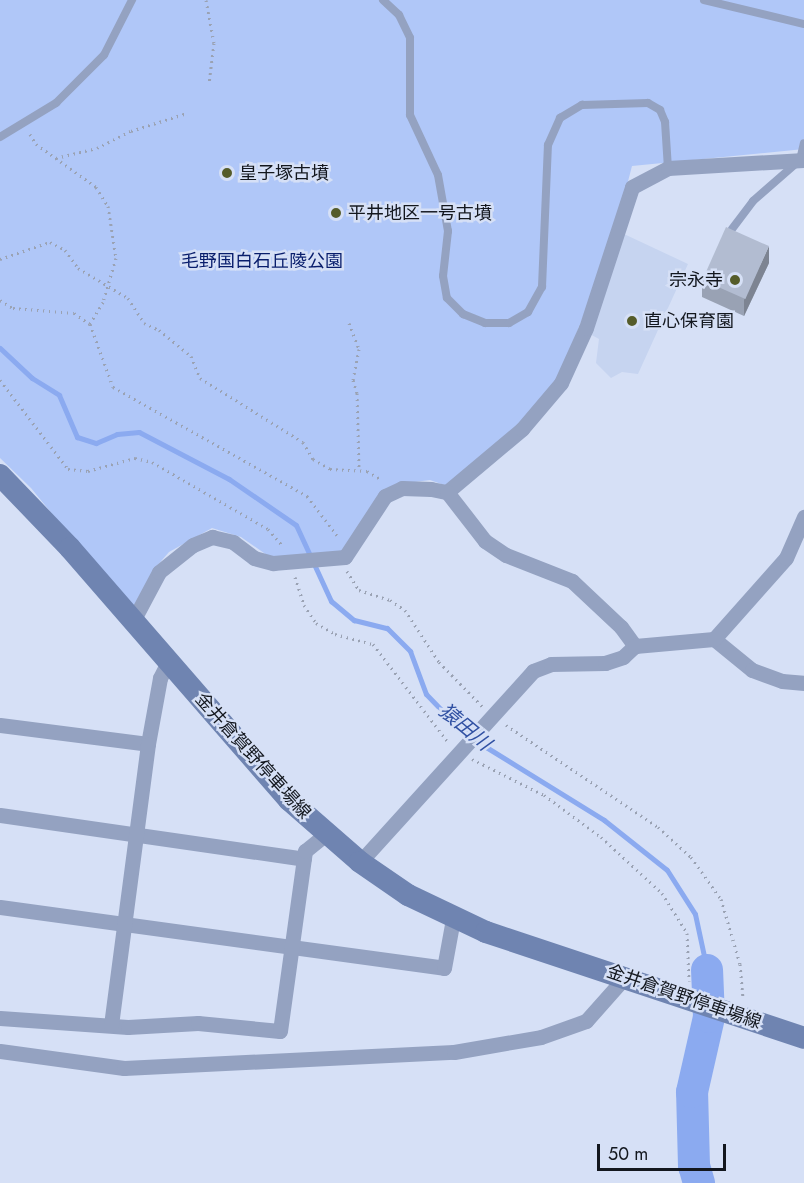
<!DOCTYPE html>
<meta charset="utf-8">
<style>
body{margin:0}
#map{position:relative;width:804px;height:1183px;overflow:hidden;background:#d6e0f6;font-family:Jost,"Noto Sans JP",sans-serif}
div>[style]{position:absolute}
.built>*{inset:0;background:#c6d4f0}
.green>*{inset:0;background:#b0c7f8}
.stream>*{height:5px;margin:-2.5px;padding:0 2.5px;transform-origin:2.5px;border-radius:2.5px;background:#8baaf0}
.river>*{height:32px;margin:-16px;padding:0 16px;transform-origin:16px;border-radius:16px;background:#8baaf0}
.path>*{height:3px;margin-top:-1.5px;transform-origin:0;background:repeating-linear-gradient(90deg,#9aa2b3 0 1.5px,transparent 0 6px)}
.service>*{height:8px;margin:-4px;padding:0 4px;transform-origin:4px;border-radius:4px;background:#94a2c1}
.minor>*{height:15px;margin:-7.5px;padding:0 7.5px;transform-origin:7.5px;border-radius:7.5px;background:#94a2c1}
.secondary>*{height:22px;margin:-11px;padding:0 11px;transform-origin:11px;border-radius:11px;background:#6f84b1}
.wall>*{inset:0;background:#99a2b4}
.shaded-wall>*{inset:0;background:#7d8492}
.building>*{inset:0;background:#b2bcd1;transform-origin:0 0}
.dots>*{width:16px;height:16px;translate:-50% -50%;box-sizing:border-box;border:3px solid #d6e0f6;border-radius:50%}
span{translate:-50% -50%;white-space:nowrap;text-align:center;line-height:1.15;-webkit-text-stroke:5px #d6e0f6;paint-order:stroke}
.poi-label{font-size:18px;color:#13171e}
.left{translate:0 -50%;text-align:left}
.right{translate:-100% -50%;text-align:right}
.park-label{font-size:18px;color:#081d6c}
.street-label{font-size:18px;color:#13171e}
.water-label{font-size:20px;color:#3151a3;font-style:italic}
.scale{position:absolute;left:597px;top:1144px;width:129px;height:27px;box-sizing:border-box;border:3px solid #13171e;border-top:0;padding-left:8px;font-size:18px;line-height:21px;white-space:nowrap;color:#13171e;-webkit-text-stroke:4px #d6e0f6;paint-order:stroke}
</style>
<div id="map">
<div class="built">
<i style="clip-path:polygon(624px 234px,688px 264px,638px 374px,622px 372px,611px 378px,596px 363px,599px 339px,588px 333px)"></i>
</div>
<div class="green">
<i style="clip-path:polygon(0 0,804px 0,804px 149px,632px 166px,612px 243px,557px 383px,519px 427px,447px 486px,430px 480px,399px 484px,344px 554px,274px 560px,241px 537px,212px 528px,169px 552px,156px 567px,133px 613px,31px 488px,0 458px)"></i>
</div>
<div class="stream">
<i style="left:0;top:348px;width:44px;rotate:43.2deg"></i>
<i style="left:32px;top:378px;width:32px;rotate:32deg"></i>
<i style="left:59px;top:395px;width:46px;rotate:66.8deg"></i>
<i style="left:77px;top:437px;width:20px;rotate:18deg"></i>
<i style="left:96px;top:443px;width:23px;rotate:-23deg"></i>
<i style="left:117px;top:434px;width:22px;rotate:-5deg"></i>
<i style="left:139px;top:432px;width:102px;rotate:27.6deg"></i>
<i style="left:229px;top:479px;width:81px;rotate:34.5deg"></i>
<i style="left:296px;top:525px;width:84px;rotate:65.3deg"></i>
<i style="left:331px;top:601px;width:30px;rotate:40deg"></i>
<i style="left:354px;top:620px;width:34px;rotate:14deg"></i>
<i style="left:387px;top:628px;width:33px;rotate:45deg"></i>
<i style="left:410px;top:651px;width:46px;rotate:69.6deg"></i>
<i style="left:426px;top:694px;width:33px;rotate:46deg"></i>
<i style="left:449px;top:718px;width:47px;rotate:38.1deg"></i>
<i style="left:486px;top:747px;width:139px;rotate:31.7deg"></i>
<i style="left:604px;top:820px;width:80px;rotate:38.4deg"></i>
<i style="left:667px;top:870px;width:52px;rotate:57.5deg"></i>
<i style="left:695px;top:914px;width:57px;rotate:77.9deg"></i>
</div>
<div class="river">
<i style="left:699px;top:1183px;width:18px;rotate:-106deg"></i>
<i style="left:694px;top:1166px;width:74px;rotate:-91.5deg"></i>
<i style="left:692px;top:1092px;width:77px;rotate:-77.2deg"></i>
<i style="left:709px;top:1017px;width:47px;rotate:-92.4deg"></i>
</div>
<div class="path">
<i style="left:206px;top:0;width:44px;rotate:79.5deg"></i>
<i style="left:214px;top:43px;width:38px;rotate:97deg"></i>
<i style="left:30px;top:134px;width:12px;rotate:59deg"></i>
<i style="left:36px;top:144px;width:74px;rotate:35.6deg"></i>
<i style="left:96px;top:187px;width:22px;rotate:58deg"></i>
<i style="left:108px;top:206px;width:53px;rotate:81.3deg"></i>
<i style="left:116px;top:258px;width:46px;rotate:106.5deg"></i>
<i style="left:103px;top:302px;width:26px;rotate:121deg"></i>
<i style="left:56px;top:158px;width:42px;rotate:-13.7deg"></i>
<i style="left:97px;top:148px;width:38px;rotate:-27deg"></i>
<i style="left:131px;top:131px;width:59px;rotate:-17.8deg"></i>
<i style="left:0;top:259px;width:53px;rotate:-18.8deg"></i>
<i style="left:50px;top:242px;width:17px;rotate:28deg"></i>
<i style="left:65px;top:250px;width:22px;rotate:54deg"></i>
<i style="left:78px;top:268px;width:58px;rotate:31deg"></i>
<i style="left:128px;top:298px;width:30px;rotate:57deg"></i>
<i style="left:144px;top:323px;width:17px;rotate:25deg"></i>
<i style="left:159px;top:330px;width:41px;rotate:39.1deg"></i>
<i style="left:191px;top:356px;width:24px;rotate:68deg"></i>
<i style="left:200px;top:378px;width:121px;rotate:31.9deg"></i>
<i style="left:303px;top:442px;width:20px;rotate:60deg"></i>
<i style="left:313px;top:459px;width:20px;rotate:30deg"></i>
<i style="left:330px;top:469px;width:37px;rotate:3deg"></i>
<i style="left:367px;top:471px;width:17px;rotate:31deg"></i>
<i style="left:0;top:300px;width:15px;rotate:32deg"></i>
<i style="left:13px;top:308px;width:61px;rotate:4.7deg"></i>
<i style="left:74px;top:313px;width:19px;rotate:35deg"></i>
<i style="left:90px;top:324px;width:67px;rotate:69.9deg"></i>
<i style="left:113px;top:387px;width:223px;rotate:29.3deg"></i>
<i style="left:307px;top:496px;width:53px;rotate:52.7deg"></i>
<i style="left:349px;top:323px;width:28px;rotate:69deg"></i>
<i style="left:359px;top:349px;width:32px;rotate:101deg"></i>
<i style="left:353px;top:380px;width:14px;rotate:73deg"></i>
<i style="left:357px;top:393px;width:77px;rotate:88.5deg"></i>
<i style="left:0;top:380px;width:112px;rotate:52.6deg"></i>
<i style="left:68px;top:469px;width:20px;rotate:6deg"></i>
<i style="left:88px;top:471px;width:49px;rotate:-15.5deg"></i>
<i style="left:135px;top:458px;width:17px;rotate:13deg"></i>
<i style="left:152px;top:462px;width:134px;rotate:30deg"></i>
<i style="left:268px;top:529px;width:23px;rotate:49deg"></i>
<i style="left:347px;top:571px;width:22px;rotate:58deg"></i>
<i style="left:359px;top:590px;width:33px;rotate:18deg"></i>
<i style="left:390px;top:600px;width:18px;rotate:34deg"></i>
<i style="left:405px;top:610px;width:62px;rotate:56.8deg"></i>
<i style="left:439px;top:662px;width:62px;rotate:45.7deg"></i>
<i style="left:295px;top:577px;width:29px;rotate:72deg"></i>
<i style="left:304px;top:605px;width:22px;rotate:56deg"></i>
<i style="left:316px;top:623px;width:22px;rotate:30deg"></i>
<i style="left:335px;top:634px;width:39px;rotate:15deg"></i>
<i style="left:373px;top:644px;width:123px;rotate:52.6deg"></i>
<i style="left:506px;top:725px;width:183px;rotate:33.9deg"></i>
<i style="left:658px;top:827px;width:45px;rotate:42.3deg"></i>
<i style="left:691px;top:857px;width:52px;rotate:54.5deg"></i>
<i style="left:721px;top:899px;width:68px;rotate:73.7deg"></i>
<i style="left:740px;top:964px;width:33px;rotate:85deg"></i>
<i style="left:472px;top:759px;width:80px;rotate:26.6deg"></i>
<i style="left:544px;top:795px;width:71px;rotate:36.4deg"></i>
<i style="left:601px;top:837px;width:83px;rotate:42.6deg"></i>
<i style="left:662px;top:893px;width:47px;rotate:58deg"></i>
<i style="left:687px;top:933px;width:48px;rotate:87.6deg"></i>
</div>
<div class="service">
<i style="left:383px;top:0;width:22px;rotate:43deg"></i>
<i style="left:399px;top:15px;width:25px;rotate:64deg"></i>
<i style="left:410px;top:38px;width:77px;rotate:90deg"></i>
<i style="left:410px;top:115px;width:66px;rotate:65deg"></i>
<i style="left:438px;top:175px;width:57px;rotate:79.9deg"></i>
<i style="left:448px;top:231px;width:45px;rotate:96.3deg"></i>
<i style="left:443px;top:276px;width:22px;rotate:80deg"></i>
<i style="left:447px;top:298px;width:23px;rotate:45deg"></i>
<i style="left:463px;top:314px;width:24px;rotate:22deg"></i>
<i style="left:485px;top:323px;width:24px"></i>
<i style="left:509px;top:323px;width:22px;rotate:-30deg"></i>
<i style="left:528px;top:312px;width:29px;rotate:-61deg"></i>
<i style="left:542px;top:287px;width:142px;rotate:-87.6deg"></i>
<i style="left:548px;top:145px;width:30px;rotate:-66deg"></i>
<i style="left:560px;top:118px;width:26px;rotate:-31deg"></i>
<i style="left:582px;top:105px;width:66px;rotate:-1.7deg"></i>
<i style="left:648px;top:103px;width:14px;rotate:30deg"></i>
<i style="left:660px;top:110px;width:13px;rotate:67deg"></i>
<i style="left:665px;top:122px;width:46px;rotate:86.3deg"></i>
<i style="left:704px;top:0;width:103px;rotate:13.5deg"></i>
<i style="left:0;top:137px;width:66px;rotate:-31.3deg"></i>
<i style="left:56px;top:103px;width:68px;rotate:-45deg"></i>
<i style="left:104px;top:55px;width:62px;rotate:-63deg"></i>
<i style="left:732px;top:229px;width:35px;rotate:-53deg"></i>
<i style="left:753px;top:201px;width:62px;rotate:-41.1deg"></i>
<i style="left:800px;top:160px;width:17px;rotate:-77deg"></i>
</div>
<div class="minor">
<i style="left:447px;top:492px;width:98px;rotate:-40deg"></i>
<i style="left:522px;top:429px;width:60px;rotate:-49.7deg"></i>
<i style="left:561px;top:383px;width:60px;rotate:-65.6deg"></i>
<i style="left:586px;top:328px;width:148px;rotate:-71.9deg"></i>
<i style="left:632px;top:187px;width:41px;rotate:-27.8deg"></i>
<i style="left:668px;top:168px;width:136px;rotate:-3.4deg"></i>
<i style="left:133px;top:621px;width:55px;rotate:-62deg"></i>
<i style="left:159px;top:572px;width:43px;rotate:-38.5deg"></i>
<i style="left:193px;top:545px;width:21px;rotate:-23deg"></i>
<i style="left:212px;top:537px;width:22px;rotate:13deg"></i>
<i style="left:233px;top:542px;width:26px;rotate:37deg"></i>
<i style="left:254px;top:558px;width:20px;rotate:15deg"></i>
<i style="left:273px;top:563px;width:72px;rotate:-4.8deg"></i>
<i style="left:345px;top:557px;width:73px;rotate:-56.7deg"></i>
<i style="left:385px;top:496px;width:19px;rotate:-25deg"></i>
<i style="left:402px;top:488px;width:29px;rotate:2deg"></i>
<i style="left:431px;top:489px;width:16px;rotate:11deg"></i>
<i style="left:447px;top:492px;width:62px;rotate:52.2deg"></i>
<i style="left:485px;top:541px;width:25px;rotate:34deg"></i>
<i style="left:506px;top:555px;width:71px;rotate:21.5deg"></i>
<i style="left:572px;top:581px;width:67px;rotate:43.2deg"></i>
<i style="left:621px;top:627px;width:24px;rotate:54deg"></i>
<i style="left:714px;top:639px;width:49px;rotate:39.2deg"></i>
<i style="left:752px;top:670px;width:32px;rotate:20deg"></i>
<i style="left:782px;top:681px;width:22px;rotate:5deg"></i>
<i style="left:0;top:725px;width:149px;rotate:7.3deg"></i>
<i style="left:148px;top:744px;width:67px;rotate:-79.7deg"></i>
<i style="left:160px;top:678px;width:18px;rotate:-63deg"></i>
<i style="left:0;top:815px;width:307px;rotate:8.2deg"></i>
<i style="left:360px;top:862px;width:258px;rotate:-47.8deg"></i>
<i style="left:533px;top:671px;width:19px;rotate:-21deg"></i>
<i style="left:551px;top:664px;width:54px;rotate:-1.1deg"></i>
<i style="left:605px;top:663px;width:19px;rotate:-18deg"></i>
<i style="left:623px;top:657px;width:16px;rotate:-43deg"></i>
<i style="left:635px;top:646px;width:79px;rotate:-5.1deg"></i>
<i style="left:714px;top:639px;width:108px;rotate:-48.4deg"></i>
<i style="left:786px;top:558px;width:45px;rotate:-66.3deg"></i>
<i style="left:0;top:907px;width:448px;rotate:7.8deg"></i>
<i style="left:444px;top:968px;width:50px;rotate:-79.6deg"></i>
<i style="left:0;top:1018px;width:128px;rotate:4deg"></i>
<i style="left:128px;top:1027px;width:70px;rotate:-3.3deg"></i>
<i style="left:198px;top:1023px;width:82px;rotate:5.6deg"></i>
<i style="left:280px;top:1031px;width:182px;rotate:-82.1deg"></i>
<i style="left:305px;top:851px;width:27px;rotate:-39deg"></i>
<i style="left:111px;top:1025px;width:283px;rotate:-82.5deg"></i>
<i style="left:0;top:1051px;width:125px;rotate:7.8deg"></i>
<i style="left:124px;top:1068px;width:330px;rotate:-2.8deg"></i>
<i style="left:454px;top:1052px;width:88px;rotate:-9.8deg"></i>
<i style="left:541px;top:1037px;width:48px;rotate:-19.6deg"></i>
<i style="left:586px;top:1021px;width:59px;rotate:-48.4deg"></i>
</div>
<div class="secondary">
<i style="left:0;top:475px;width:101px;rotate:46.2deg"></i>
<i style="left:70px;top:548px;width:334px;rotate:49deg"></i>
<i style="left:289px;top:800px;width:94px;rotate:41.1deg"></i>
<i style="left:360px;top:862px;width:58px;rotate:34.5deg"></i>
<i style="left:408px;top:895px;width:86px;rotate:25.4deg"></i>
<i style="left:486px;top:932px;width:335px;rotate:18.4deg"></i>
</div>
<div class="wall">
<i style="clip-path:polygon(769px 263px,744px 316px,702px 297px,702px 280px)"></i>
</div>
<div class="shaded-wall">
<i style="clip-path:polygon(769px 246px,769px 263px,744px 316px,744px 300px)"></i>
</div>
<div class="building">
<i style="left:726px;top:227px;width:47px;height:58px;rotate:24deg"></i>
</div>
<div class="dots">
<i style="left:227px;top:173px;background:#555c2a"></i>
<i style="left:336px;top:213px;background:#555c2a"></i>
<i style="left:735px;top:280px;background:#555c2a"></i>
<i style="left:632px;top:321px;background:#555c2a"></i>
</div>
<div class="poi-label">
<span class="left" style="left:239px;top:173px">皇子塚古墳</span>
<span class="left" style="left:348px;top:213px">平井地区一号古墳</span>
<span class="right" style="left:723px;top:280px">宗永寺</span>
<span class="left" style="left:644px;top:321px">直心保育園</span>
</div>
<div class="park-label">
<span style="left:262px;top:261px">毛野国白石丘陵公園</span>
</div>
<div class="street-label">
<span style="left:253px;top:756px;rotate:48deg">金井倉賀野停車場線</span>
<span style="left:684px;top:997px;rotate:19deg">金井倉賀野停車場線</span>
</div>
<div class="water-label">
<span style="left:465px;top:727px;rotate:40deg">猿田川</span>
</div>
<div class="scale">50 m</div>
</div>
